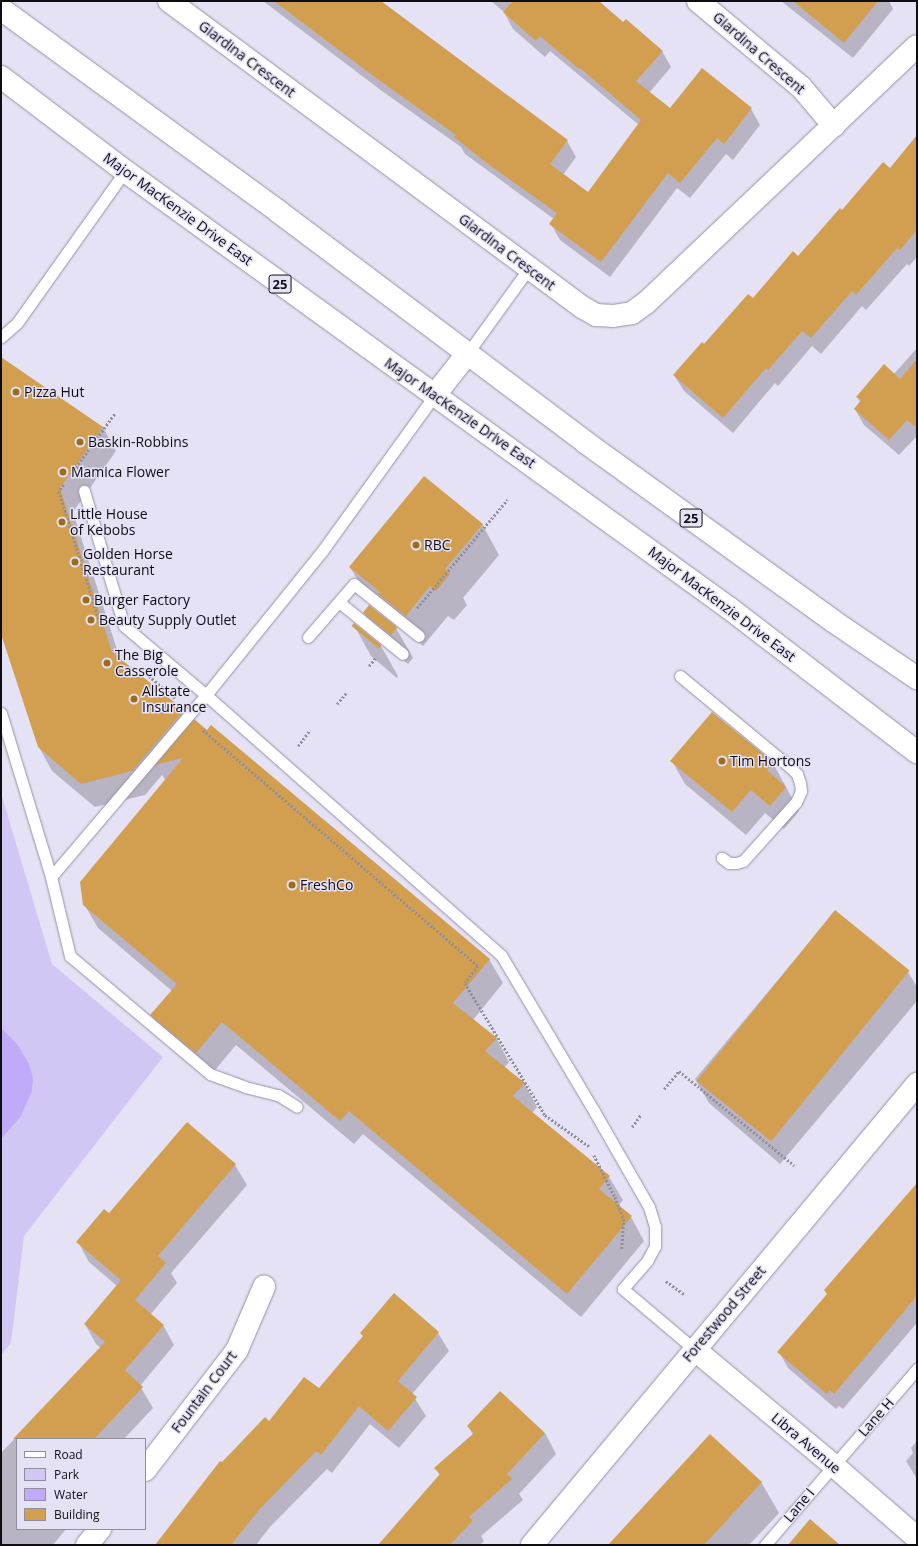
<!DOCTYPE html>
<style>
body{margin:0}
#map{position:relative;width:918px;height:1546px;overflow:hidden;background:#e6e2f6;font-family:"Open Sans",sans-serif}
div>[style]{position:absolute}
.green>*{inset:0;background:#d2c7f4}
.water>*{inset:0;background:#c0aafa}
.shadow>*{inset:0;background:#0003}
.building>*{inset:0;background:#d29f51;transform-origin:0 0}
.path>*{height:2.5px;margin-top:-1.25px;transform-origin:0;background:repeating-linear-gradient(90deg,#918e9c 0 2px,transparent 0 4px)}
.roads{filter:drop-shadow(0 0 1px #9691a4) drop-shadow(0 0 1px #9691a4)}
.lane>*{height:11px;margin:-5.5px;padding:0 5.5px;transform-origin:5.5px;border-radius:5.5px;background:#fff}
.street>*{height:22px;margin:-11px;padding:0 11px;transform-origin:11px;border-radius:11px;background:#fff}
.primary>*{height:22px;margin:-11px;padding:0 11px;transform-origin:11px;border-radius:11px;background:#fff}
.dots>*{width:11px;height:11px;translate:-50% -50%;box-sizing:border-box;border:2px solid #e6e2f6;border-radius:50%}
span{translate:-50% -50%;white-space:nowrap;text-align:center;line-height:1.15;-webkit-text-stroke:3px #e6e2f6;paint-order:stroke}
.shield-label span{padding:1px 3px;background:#e6e2f6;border:1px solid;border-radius:3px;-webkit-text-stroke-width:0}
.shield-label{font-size:13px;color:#0f0d14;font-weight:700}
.street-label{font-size:14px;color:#0f0d14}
.poi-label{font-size:14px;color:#0f0d14}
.left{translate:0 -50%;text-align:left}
.frame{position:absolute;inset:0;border:2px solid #0f0d14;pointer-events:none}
.legend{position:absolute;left:16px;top:1438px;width:130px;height:92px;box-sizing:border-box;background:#e6e2f6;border:1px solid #908d9c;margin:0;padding:5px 7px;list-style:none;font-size:12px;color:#0f0d14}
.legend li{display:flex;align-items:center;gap:8px;height:20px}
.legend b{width:20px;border:1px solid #908d9c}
</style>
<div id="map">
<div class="green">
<i style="clip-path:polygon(1px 793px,52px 964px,163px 1057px,24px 1236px,11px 1343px,1px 1355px)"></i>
</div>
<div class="water">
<i style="clip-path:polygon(1px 1028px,17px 1044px,29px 1064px,33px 1078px,32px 1091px,21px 1116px,1px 1139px)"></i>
</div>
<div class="shadow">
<i style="clip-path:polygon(263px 1px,379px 1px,567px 141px,576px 157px,563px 175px,588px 193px,639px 125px,550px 51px,545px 57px,513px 29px,504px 12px,491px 1px,598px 1px,624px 23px,662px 51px,671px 67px,649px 93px,670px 110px,703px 69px,751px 109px,760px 125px,733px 160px,726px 154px,690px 198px,677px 188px,610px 277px,560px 240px,551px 224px,554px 219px,465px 154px,461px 147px,382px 91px)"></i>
<i style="clip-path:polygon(781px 1px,889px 1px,893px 9px,853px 58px)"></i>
<i style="clip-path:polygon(917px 136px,917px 257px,909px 266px,907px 264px,866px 310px,862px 306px,821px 354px,812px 346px,778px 386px,775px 383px,733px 433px,684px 391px,674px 375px,798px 257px,842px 212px,890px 169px)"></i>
<i style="clip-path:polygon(917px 348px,917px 436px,899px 455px,864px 425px,855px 409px,860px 402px,857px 397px,894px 374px)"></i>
<i style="clip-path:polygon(1px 369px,103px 427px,116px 451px,73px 512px,120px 659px,183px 711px,191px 725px,489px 959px,503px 983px,473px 1020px,496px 1038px,509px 1062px,504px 1068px,524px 1083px,537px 1107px,532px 1113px,609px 1177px,623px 1200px,618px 1206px,631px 1217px,644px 1241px,581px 1317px,363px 1134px,354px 1144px,236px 1045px,210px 1076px,165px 1038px,152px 1015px,172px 991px,98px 928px,84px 904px,166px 781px,162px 775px,145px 795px,95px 807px,52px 771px,39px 747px,1px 631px)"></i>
<i style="clip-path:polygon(482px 524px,499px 555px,463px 598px,467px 605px,454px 620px,448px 616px,423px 646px,368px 598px,350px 567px)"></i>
<i style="clip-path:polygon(364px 613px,396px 628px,413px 658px,408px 664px,382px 643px)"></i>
<i style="clip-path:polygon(354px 625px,381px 646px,398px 676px,397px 678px,371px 656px)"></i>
<i style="clip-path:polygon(712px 713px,773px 763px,799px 811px,784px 829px,765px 813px,746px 835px,685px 784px,672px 761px)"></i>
<i style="clip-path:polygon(835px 912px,908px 972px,917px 987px,917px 1001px,780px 1164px,709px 1103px,695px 1079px)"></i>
<i style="clip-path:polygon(187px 1123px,235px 1165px,247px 1185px,171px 1273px,177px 1283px,150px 1315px,163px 1325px,174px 1345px,140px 1386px,153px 1408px,124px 1439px,17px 1439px,17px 1529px,66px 1529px,53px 1545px,1px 1545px,1px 1453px,101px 1348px,96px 1344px,85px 1324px,117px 1286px,89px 1262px,78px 1242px,109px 1215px)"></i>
<i style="clip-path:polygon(917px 1184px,917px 1323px,843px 1409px,839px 1406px,836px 1409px,788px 1368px,779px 1352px,828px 1295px)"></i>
<i style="clip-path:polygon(394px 1295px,438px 1333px,449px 1351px,412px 1394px,426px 1416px,399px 1448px,370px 1424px,332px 1473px,327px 1469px,269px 1528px,256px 1545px,155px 1545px,222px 1464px,270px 1423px,319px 1390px,364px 1337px)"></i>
<i style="clip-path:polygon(468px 1426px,545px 1433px,556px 1454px,519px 1494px,523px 1500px,481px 1536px,484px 1541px,480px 1545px,380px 1545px,440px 1476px,436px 1468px,473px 1435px)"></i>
<i style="clip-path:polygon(917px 1441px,917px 1479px,906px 1461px,913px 1453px,911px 1448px)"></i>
<i style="clip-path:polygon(761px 1482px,779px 1513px,749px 1545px,609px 1545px)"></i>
</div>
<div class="building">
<i style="clip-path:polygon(274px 1px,381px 1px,568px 140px,550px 164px,588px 192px,641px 120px,580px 68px,579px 69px,540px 36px,536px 41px,503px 12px,513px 1px,599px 1px,623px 22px,626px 19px,663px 51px,636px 81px,670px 108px,702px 68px,752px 108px,724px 144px,717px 138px,680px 183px,668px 173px,601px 262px,549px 224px,557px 213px,488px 164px,454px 137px,456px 135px,372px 75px)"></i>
<i style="clip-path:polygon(793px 1px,878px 1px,844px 43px)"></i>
<i style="clip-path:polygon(917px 135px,917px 230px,900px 250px,897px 248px,856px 295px,852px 291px,811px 338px,802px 331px,768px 370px,766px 368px,723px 418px,673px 375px,702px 342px,704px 344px,748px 294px,753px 298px,793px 251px,798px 256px,840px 208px,842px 210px,883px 162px,890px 168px)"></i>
<i style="clip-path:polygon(1px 357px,103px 427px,60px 488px,112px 652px,184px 710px,132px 771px,81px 784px,38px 747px,1px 634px)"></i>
<i style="clip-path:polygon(917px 359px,917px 428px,907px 420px,889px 440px,854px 409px,861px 400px,856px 397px,884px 364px,900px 379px)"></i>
<i style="clip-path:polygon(424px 476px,483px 524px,445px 569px,450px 574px,436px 591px,430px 586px,406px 616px,378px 594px,380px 592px,349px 567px)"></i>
<i style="left:369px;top:605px;width:36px;height:10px;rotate:38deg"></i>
<i style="left:354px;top:623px;width:35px;height:4px;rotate:39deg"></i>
<i style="clip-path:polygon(712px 712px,773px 762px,767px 770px,786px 787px,770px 806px,751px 790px,732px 812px,670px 761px)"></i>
<i style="clip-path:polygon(194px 719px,207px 730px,211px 725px,490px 959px,453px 1003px,497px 1038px,485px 1051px,525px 1083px,513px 1096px,610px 1176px,599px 1189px,632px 1216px,567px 1294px,349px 1111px,340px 1121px,222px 1022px,196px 1053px,150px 1015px,177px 984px,83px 905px,80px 882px,183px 758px,155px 765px)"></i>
<i style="left:835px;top:910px;width:96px;height:220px;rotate:39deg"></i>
<i style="clip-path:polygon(187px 1122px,236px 1164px,158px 1256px,166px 1263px,135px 1300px,164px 1325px,125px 1370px,143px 1387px,94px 1439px,13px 1439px,105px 1342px,84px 1324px,121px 1280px,76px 1242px,104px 1209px,109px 1213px)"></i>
<i style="clip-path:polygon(917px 1183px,917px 1296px,834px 1394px,830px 1390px,827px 1394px,777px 1352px,827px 1294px,824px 1290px)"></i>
<i style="clip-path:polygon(394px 1293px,439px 1332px,398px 1381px,417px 1397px,388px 1431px,359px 1406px,321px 1455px,316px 1451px,259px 1510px,231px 1545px,155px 1545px,220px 1461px,222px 1462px,265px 1417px,269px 1421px,304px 1377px,319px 1388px,363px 1336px,360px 1333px)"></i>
<i style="clip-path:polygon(500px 1391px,545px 1433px,507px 1474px,512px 1479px,469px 1517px,473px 1520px,450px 1545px,378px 1545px,440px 1474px,434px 1468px,474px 1433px,467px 1426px)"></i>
<i style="clip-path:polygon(710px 1434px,762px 1482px,704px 1545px,608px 1545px)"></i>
<i style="clip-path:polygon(810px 1519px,840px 1545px,788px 1545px)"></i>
</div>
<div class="path">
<i style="left:71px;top:474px;width:75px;rotate:-54.2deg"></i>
<i style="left:64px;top:485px;width:8px;rotate:130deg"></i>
<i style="left:59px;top:491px;width:141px;rotate:72.7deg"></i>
<i style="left:417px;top:608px;width:141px;rotate:-50.2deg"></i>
<i style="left:369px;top:666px;width:11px;rotate:-52deg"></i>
<i style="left:149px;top:676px;width:35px;rotate:40deg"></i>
<i style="left:337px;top:704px;width:16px;rotate:-50deg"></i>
<i style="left:203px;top:730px;width:362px;rotate:40.6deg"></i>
<i style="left:478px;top:966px;width:21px;rotate:127deg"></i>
<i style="left:465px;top:983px;width:154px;rotate:58.8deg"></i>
<i style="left:545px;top:1115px;width:55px;rotate:35.4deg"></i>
<i style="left:298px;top:746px;width:20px;rotate:-53deg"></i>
<i style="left:664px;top:1089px;width:23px;rotate:-50deg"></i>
<i style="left:679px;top:1071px;width:149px;rotate:39.3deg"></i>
<i style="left:632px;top:1127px;width:16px;rotate:-55deg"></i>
<i style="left:594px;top:1155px;width:47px;rotate:63.4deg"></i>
<i style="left:615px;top:1197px;width:24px;rotate:68deg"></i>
<i style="left:624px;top:1219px;width:30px;rotate:94deg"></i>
<i style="left:666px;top:1281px;width:24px;rotate:36deg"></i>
</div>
<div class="roads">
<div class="lane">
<i style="left:1px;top:337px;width:21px;rotate:-41deg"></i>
<i style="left:17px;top:323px;width:186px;rotate:-54.6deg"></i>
<i style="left:467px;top:354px;width:106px;rotate:-54.2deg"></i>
<i style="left:434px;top:396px;width:190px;rotate:125.8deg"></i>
<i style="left:323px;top:550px;width:186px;rotate:128.9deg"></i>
<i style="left:206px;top:695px;width:393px;rotate:41.4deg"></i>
<i style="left:501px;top:955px;width:182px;rotate:59.2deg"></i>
<i style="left:594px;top:1111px;width:111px;rotate:60.2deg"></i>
<i style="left:649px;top:1207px;width:21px;rotate:73deg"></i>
<i style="left:655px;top:1227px;width:19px;rotate:90deg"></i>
<i style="left:655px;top:1246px;width:17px;rotate:118deg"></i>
<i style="left:647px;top:1261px;width:37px;rotate:131deg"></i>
<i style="left:623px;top:1289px;width:93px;rotate:40.2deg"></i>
<i style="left:339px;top:602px;width:82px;rotate:39.1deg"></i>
<i style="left:308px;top:637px;width:70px;rotate:-49deg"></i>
<i style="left:354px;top:584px;width:83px;rotate:38.7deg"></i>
<i style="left:680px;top:676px;width:143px;rotate:39.6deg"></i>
<i style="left:790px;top:767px;width:10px;rotate:45deg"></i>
<i style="left:797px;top:774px;width:9px;rotate:72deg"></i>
<i style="left:800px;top:783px;width:8px;rotate:83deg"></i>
<i style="left:801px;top:791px;width:12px;rotate:114deg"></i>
<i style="left:796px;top:802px;width:79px;rotate:131.9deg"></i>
<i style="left:743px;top:861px;width:7px;rotate:164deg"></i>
<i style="left:736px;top:863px;width:7px;rotate:180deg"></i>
<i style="left:729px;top:863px;width:9px;rotate:-144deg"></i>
<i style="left:1px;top:713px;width:171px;rotate:73deg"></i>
<i style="left:51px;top:877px;width:239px;rotate:-49.6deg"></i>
<i style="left:206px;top:695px;width:107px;rotate:-139.9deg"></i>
<i style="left:124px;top:626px;width:141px;rotate:-106.5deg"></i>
<i style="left:51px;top:877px;width:81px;rotate:76.5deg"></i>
<i style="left:70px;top:956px;width:183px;rotate:40.1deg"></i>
<i style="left:210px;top:1074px;width:37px;rotate:20deg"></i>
<i style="left:245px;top:1087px;width:34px;rotate:14deg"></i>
<i style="left:278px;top:1095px;width:22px;rotate:32deg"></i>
<i style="left:765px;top:1545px;width:233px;rotate:-49.2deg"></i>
</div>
<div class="street">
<i style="left:169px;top:1px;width:514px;rotate:36.54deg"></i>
<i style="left:582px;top:307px;width:16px;rotate:30deg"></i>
<i style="left:596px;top:315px;width:17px;rotate:3deg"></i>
<i style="left:613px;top:316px;width:19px;rotate:-9deg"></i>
<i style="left:632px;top:313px;width:17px;rotate:-36deg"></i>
<i style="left:646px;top:303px;width:373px;rotate:-43.5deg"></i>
<i style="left:698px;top:1px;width:134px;rotate:39.9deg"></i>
<i style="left:801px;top:87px;width:51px;rotate:49.8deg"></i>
<i style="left:694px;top:1349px;width:181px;rotate:39.8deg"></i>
<i style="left:833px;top:1465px;width:111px;rotate:41deg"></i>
<i style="left:145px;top:1470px;width:151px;rotate:-52.5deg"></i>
<i style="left:237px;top:1350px;width:69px;rotate:-66.8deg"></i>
<i style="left:87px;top:1545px;width:21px;rotate:-51deg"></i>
<i style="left:532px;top:1545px;width:601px;rotate:-50.13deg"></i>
</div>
<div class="primary">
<i style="left:1px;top:9px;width:344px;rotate:36.1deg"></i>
<i style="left:279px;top:212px;width:383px;rotate:36.9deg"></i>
<i style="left:585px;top:442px;width:306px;rotate:35.8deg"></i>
<i style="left:833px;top:621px;width:102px;rotate:34.2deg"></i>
<i style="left:1px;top:77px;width:156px;rotate:37.2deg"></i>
<i style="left:125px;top:171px;width:746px;rotate:35.89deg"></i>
<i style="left:729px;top:608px;width:237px;rotate:37.5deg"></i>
<i style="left:434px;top:396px;width:53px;rotate:-51.8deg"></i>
</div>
</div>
<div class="dots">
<i style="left:16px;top:392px;background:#9b6e1e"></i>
<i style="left:80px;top:442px;background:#9b6e1e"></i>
<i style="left:63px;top:472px;background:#9b6e1e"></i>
<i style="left:62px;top:522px;background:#9b6e1e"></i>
<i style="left:416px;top:545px;background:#9b6e1e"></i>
<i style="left:75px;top:562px;background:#9b6e1e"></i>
<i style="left:86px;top:600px;background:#9b6e1e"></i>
<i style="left:91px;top:620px;background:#9b6e1e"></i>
<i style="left:107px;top:663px;background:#9b6e1e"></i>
<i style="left:134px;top:699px;background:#9b6e1e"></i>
<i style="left:722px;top:761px;background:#9b6e1e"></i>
<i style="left:292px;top:885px;background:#9b6e1e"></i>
</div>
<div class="shield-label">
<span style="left:280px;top:284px">25</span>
<span style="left:691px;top:518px">25</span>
</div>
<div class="street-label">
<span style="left:759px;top:53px;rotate:41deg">Giardina Crescent</span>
<span style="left:247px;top:59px;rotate:37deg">Giardina Crescent</span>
<span style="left:178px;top:209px;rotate:36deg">Major MacKenzie Drive East</span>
<span style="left:507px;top:252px;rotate:37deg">Giardina Crescent</span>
<span style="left:460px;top:413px;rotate:35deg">Major MacKenzie Drive East</span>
<span style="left:722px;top:604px;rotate:37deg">Major MacKenzie Drive East</span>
<span style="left:724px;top:1314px;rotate:-50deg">Forestwood Street</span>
<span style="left:204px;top:1392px;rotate:-53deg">Fountain Court</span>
<span style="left:876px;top:1417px;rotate:-49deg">Lane H</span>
<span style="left:806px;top:1443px;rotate:40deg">Libra Avenue</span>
<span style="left:799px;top:1505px;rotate:-50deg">Lane I</span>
</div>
<div class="poi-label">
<span class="left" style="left:24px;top:392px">Pizza Hut</span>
<span class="left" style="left:88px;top:442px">Baskin-Robbins</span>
<span class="left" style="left:71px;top:472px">Mamica Flower</span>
<span class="left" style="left:70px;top:522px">Little House<br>of Kebobs</span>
<span class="left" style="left:424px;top:545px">RBC</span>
<span class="left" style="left:83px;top:562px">Golden Horse<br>Restaurant</span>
<span class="left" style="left:94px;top:600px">Burger Factory</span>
<span class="left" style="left:99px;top:620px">Beauty Supply Outlet</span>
<span class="left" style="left:115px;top:663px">The Big<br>Casserole</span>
<span class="left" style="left:142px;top:699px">Allstate<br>Insurance</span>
<span class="left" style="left:730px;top:761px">Tim Hortons</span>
<span class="left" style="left:300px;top:885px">FreshCo</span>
</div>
<div class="frame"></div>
<ul class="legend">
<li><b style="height:5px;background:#fff"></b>Road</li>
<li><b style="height:11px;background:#d2c7f4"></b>Park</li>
<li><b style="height:11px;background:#c0aafa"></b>Water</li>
<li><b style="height:11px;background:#d29f51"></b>Building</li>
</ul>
</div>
